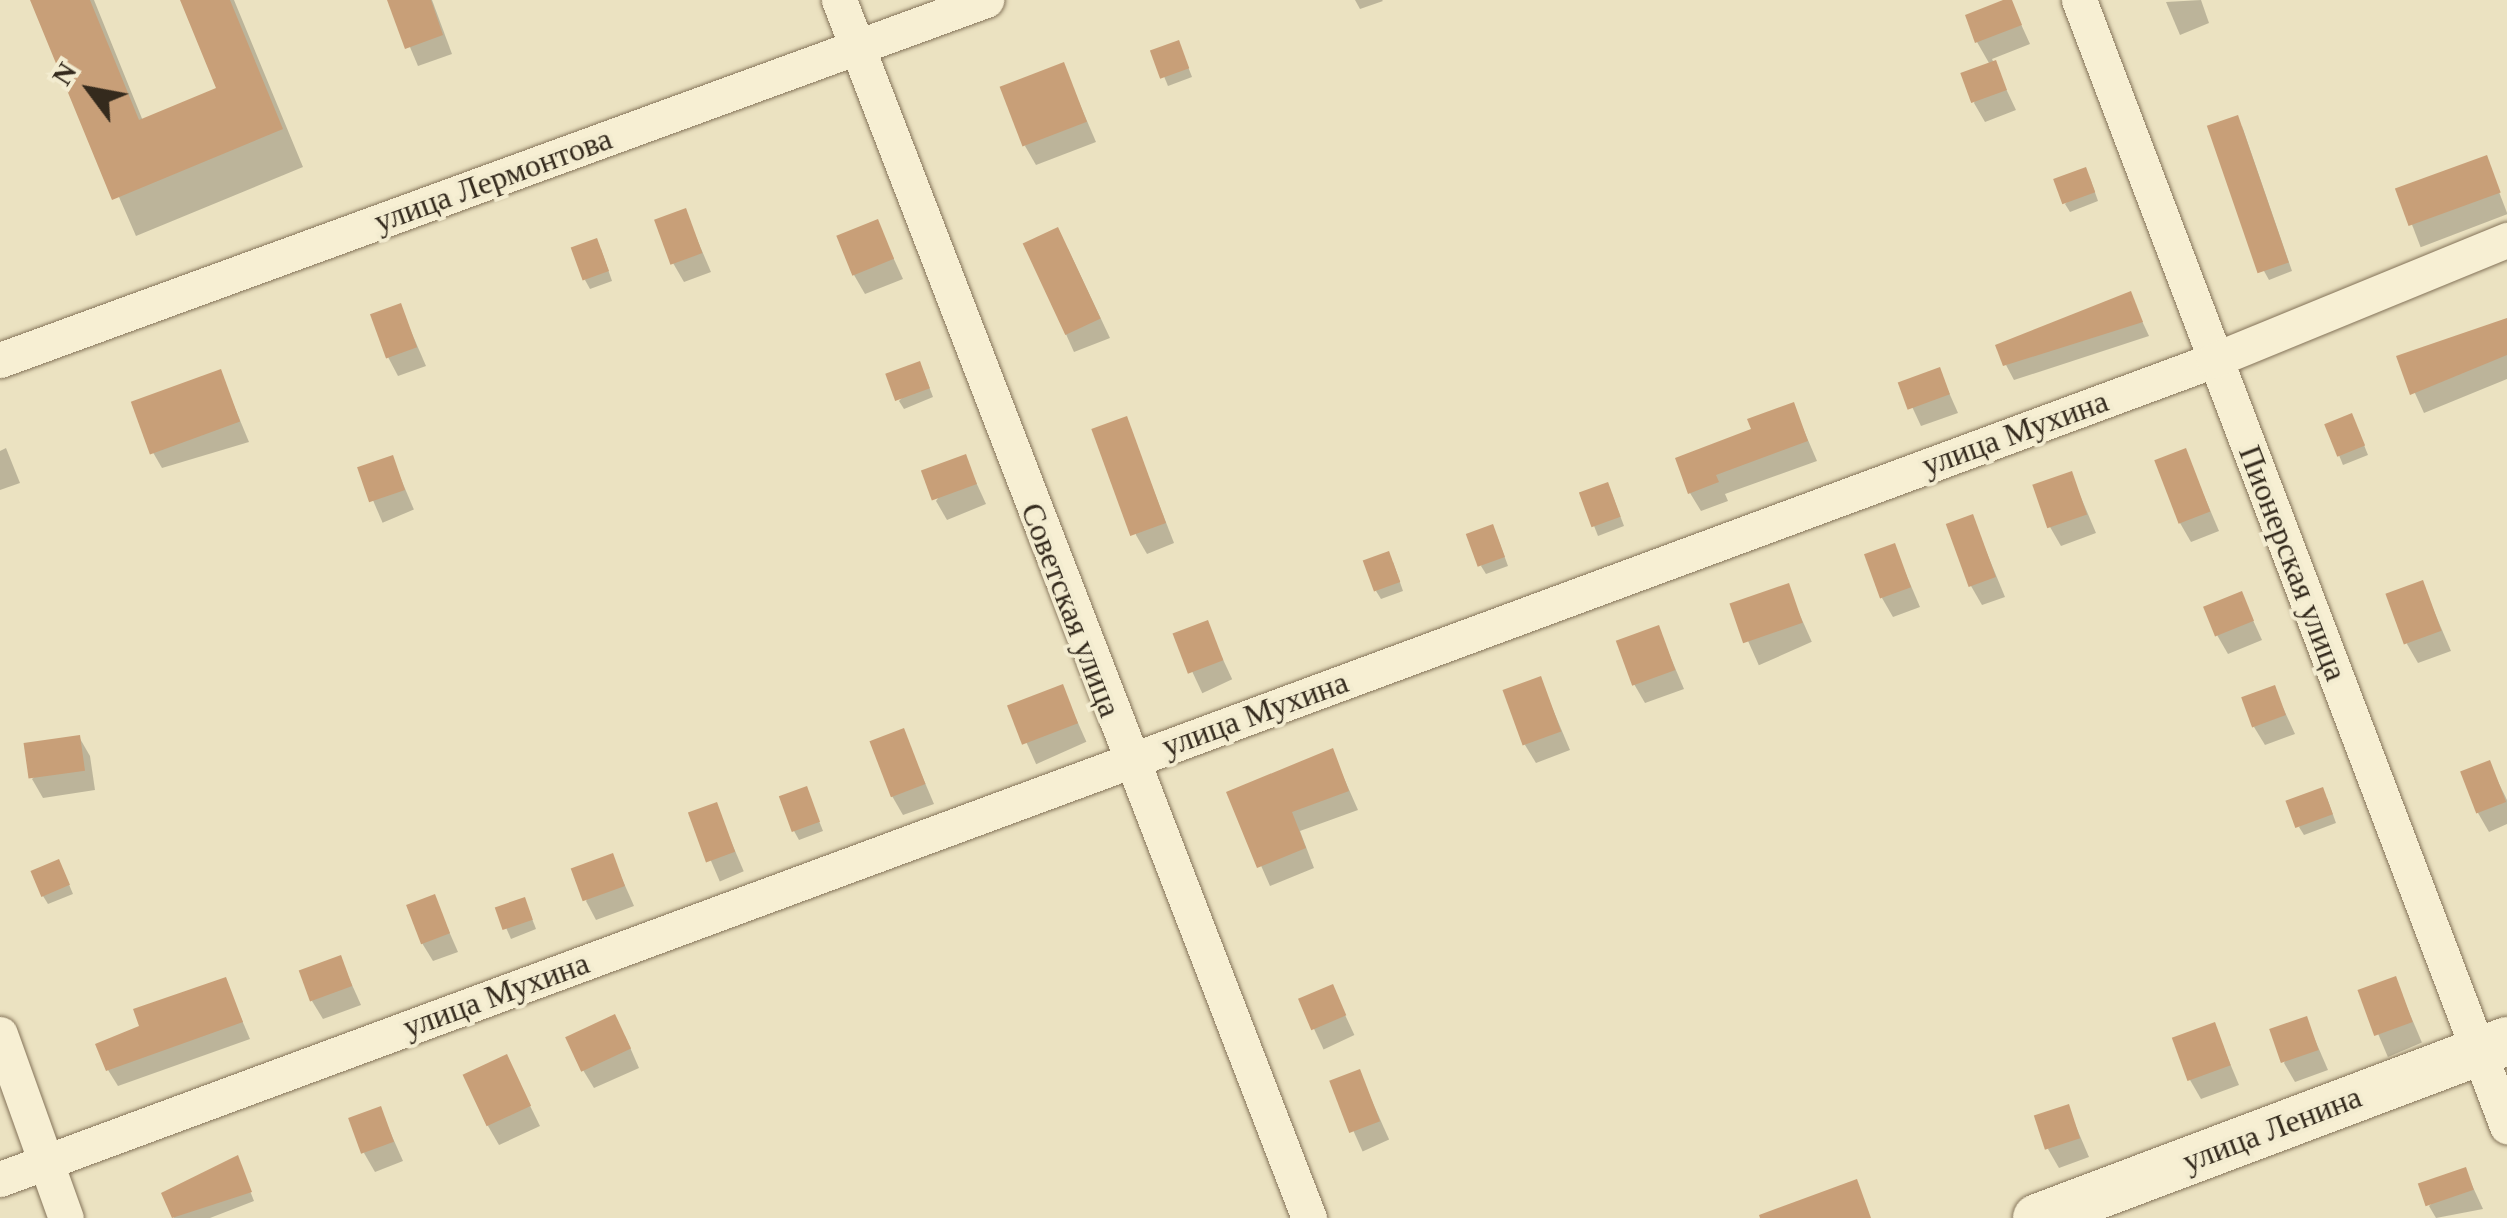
<!DOCTYPE html>
<meta charset="utf-8">
<style>
body{margin:0}
#map{position:relative;width:2507px;height:1218px;overflow:hidden;background:#ebe2c1;font-family:Georgia,serif}
div>[style]{position:absolute}
.shadow>*{inset:0;background:#0003;transform-origin:0 0}
.building>*{inset:0;background:#c89f78;transform-origin:0 0}
.roads{filter:drop-shadow(0 0 2px #847359) drop-shadow(0 0 2px #847359)}
.minor>*{height:35px;margin:-17.5px;padding:0 17.5px;transform-origin:17.5px;border-radius:17.5px;background:#f7efd3}
.secondary>*{height:48px;margin:-24px;padding:0 24px;transform-origin:24px;border-radius:24px;background:#f7efd3}
span{translate:-50% -50%;white-space:nowrap;text-align:center;line-height:1.15;-webkit-text-stroke:8px #f3ecd0;paint-order:stroke}
.street-label{font-size:32px;color:#342a1d}
.north{position:absolute;left:40px;top:40px;width:100px;height:100px;-webkit-text-stroke:8px #f3ecd0;paint-order:stroke;rotate:302deg;font-size:28px;font-weight:700;line-height:40px;text-align:center;color:#342a1d}
.north::after{content:'';display:block;margin:auto;width:35px;height:45px;background:#342a1d;clip-path:polygon(50% 0,100% 100%,50% 72%,0 100%)}
</style>
<div id="map">
<div class="shadow">
<i style="clip-path:polygon(33px 0,94px 0,143px 121px,220px 89px,183px 0,234px 0,303px 167px,136px 236px)"></i>
<i style="clip-path:polygon(390px 0,432px 0,452px 54px,418px 66px)"></i>
<i style="clip-path:polygon(1355px 0,1382px 0,1383px 1px,1360px 9px)"></i>
<i style="clip-path:polygon(2010px 0,2030px 44px,1992px 59px,2016px 110px,1985px 122px,1974px 103px,1989px 63px,1977px 42px)"></i>
<i style="clip-path:polygon(2201px 0,2209px 23px,2180px 35px,2166px 2px)"></i>
<i style="clip-path:polygon(1182px 51px,1192px 77px,1168px 86px,1154px 52px)"></i>
<i style="clip-path:polygon(1063px 65px,1096px 142px,1036px 165px,1025px 146px)"></i>
<i style="clip-path:polygon(2242px 126px,2292px 271px,2269px 280px,2264px 271px)"></i>
<i style="left:2486px;top:158px;width:60px;height:93px;rotate:69deg"></i>
<i style="clip-path:polygon(2090px 178px,2098px 201px,2070px 212px,2065px 204px)"></i>
<i style="clip-path:polygon(685px 211px,711px 272px,684px 282px,673px 263px)"></i>
<i style="clip-path:polygon(877px 222px,903px 279px,865px 294px,854px 275px)"></i>
<i style="clip-path:polygon(1025px 243px,1068px 249px,1110px 338px,1074px 352px)"></i>
<i style="clip-path:polygon(601px 249px,612px 281px,590px 289px,585px 280px)"></i>
<i style="clip-path:polygon(2130px 295px,2149px 336px,2014px 380px,2006px 365px)"></i>
<i style="clip-path:polygon(400px 306px,426px 366px,398px 376px,388px 357px)"></i>
<i style="clip-path:polygon(2507px 320px,2507px 379px,2424px 413px,2399px 358px)"></i>
<i style="clip-path:polygon(1939px 370px,1958px 413px,1921px 426px,1901px 383px)"></i>
<i style="clip-path:polygon(220px 372px,249px 442px,162px 468px,151px 449px)"></i>
<i style="clip-path:polygon(924px 373px,933px 397px,904px 409px,899px 401px)"></i>
<i style="clip-path:polygon(1793px 405px,1817px 461px,1725px 494px,1728px 501px,1701px 511px,1690px 493px,1754px 430px)"></i>
<i style="clip-path:polygon(1126px 419px,1174px 543px,1147px 554px,1136px 535px)"></i>
<i style="clip-path:polygon(2356px 425px,2368px 455px,2343px 465px,2327px 426px)"></i>
<i style="clip-path:polygon(6px 448px,20px 483px,0 490px,0 451px)"></i>
<i style="clip-path:polygon(2185px 451px,2219px 531px,2191px 542px,2180px 523px)"></i>
<i style="left:392px;top:458px;width:56px;height:34px;rotate:67deg"></i>
<i style="clip-path:polygon(965px 458px,986px 504px,947px 520px,936px 501px)"></i>
<i style="clip-path:polygon(2071px 474px,2096px 533px,2061px 546px,2050px 527px)"></i>
<i style="clip-path:polygon(1612px 494px,1624px 526px,1598px 536px,1582px 495px)"></i>
<i style="clip-path:polygon(1972px 517px,2005px 597px,1982px 605px,1971px 586px)"></i>
<i style="clip-path:polygon(1497px 536px,1508px 566px,1486px 574px,1481px 566px)"></i>
<i style="clip-path:polygon(1894px 546px,1920px 607px,1893px 617px,1882px 598px)"></i>
<i style="clip-path:polygon(1393px 562px,1403px 591px,1381px 599px,1376px 591px)"></i>
<i style="clip-path:polygon(2422px 583px,2451px 651px,2418px 663px,2407px 644px)"></i>
<i style="left:1787px;top:586px;width:61px;height:58px;rotate:66deg"></i>
<i style="clip-path:polygon(2241px 594px,2262px 640px,2228px 654px,2217px 635px)"></i>
<i style="left:1206px;top:623px;width:62px;height:33px;rotate:65deg"></i>
<i style="clip-path:polygon(1658px 628px,1684px 689px,1645px 703px,1634px 684px)"></i>
<i style="clip-path:polygon(1540px 679px,1570px 750px,1536px 763px,1525px 745px)"></i>
<i style="left:1062px;top:687px;width:60px;height:55px;rotate:66deg"></i>
<i style="clip-path:polygon(2274px 688px,2295px 734px,2265px 745px,2254px 727px)"></i>
<i style="clip-path:polygon(903px 731px,934px 804px,903px 815px,892px 796px)"></i>
<i style="clip-path:polygon(79px 737px,90px 756px,95px 790px,43px 798px,32px 779px)"></i>
<i style="clip-path:polygon(1332px 751px,1358px 810px,1300px 831px,1314px 868px,1270px 886px,1229px 793px)"></i>
<i style="clip-path:polygon(2489px 763px,2507px 800px,2507px 824px,2489px 832px,2478px 813px)"></i>
<i style="clip-path:polygon(810px 798px,823px 831px,799px 840px,794px 831px)"></i>
<i style="clip-path:polygon(2327px 798px,2336px 823px,2304px 835px,2299px 827px)"></i>
<i style="left:716px;top:806px;width:71px;height:26px;rotate:67deg"></i>
<i style="clip-path:polygon(612px 856px,634px 906px,596px 920px,586px 901px)"></i>
<i style="clip-path:polygon(63px 870px,73px 894px,48px 904px,43px 896px)"></i>
<i style="clip-path:polygon(434px 897px,458px 952px,433px 961px,422px 943px)"></i>
<i style="clip-path:polygon(528px 908px,536px 929px,511px 939px,498px 909px)"></i>
<i style="clip-path:polygon(340px 958px,361px 1005px,323px 1019px,312px 1001px)"></i>
<i style="left:2395px;top:979px;width:69px;height:37px;rotate:67deg"></i>
<i style="clip-path:polygon(225px 980px,250px 1039px,118px 1086px,108px 1070px,142px 1027px)"></i>
<i style="left:1332px;top:987px;width:53px;height:34px;rotate:65deg"></i>
<i style="clip-path:polygon(2306px 1019px,2328px 1070px,2295px 1082px,2284px 1063px)"></i>
<i style="clip-path:polygon(2214px 1025px,2239px 1085px,2201px 1099px,2190px 1080px)"></i>
<i style="clip-path:polygon(625px 1036px,639px 1068px,594px 1088px,583px 1070px)"></i>
<i style="clip-path:polygon(506px 1057px,540px 1126px,499px 1145px,488px 1126px)"></i>
<i style="left:1359px;top:1072px;width:74px;height:29px;rotate:66deg"></i>
<i style="clip-path:polygon(2068px 1108px,2089px 1157px,2059px 1168px,2048px 1149px)"></i>
<i style="clip-path:polygon(380px 1109px,403px 1161px,375px 1172px,364px 1153px)"></i>
<i style="clip-path:polygon(237px 1158px,254px 1201px,210px 1218px,174px 1218px,165px 1194px)"></i>
<i style="clip-path:polygon(2465px 1170px,2483px 1209px,2436px 1218px,2429px 1206px)"></i>
</div>
<div class="building">
<i style="clip-path:polygon(30px 0,90px 0,139px 120px,216px 88px,180px 0,230px 0,283px 129px,112px 200px)"></i>
<i style="clip-path:polygon(387px 0,431px 0,443px 35px,405px 49px)"></i>
<i style="clip-path:polygon(2003px 0,2012px 0,2022px 25px,1975px 43px,1965px 15px)"></i>
<i style="left:1179px;top:40px;width:30px;height:31px;rotate:70deg"></i>
<i style="left:1996px;top:60px;width:32px;height:38px;rotate:70deg"></i>
<i style="left:1064px;top:62px;width:64px;height:69px;rotate:69deg"></i>
<i style="left:2238px;top:115px;width:156px;height:33px;rotate:71deg"></i>
<i style="left:2487px;top:155px;width:40px;height:98px;rotate:70deg"></i>
<i style="left:2086px;top:167px;width:27px;height:35px;rotate:70deg"></i>
<i style="left:686px;top:208px;width:48px;height:34px;rotate:70deg"></i>
<i style="left:878px;top:219px;width:43px;height:45px;rotate:68deg"></i>
<i style="left:1058px;top:227px;width:101px;height:39px;rotate:65deg"></i>
<i style="left:597px;top:238px;width:35px;height:28px;rotate:70deg"></i>
<i style="clip-path:polygon(2131px 291px,2143px 322px,2003px 366px,1995px 345px)"></i>
<i style="left:401px;top:303px;width:47px;height:33px;rotate:70deg"></i>
<i style="clip-path:polygon(2507px 318px,2507px 355px,2410px 395px,2396px 356px)"></i>
<i style="left:920px;top:361px;width:29px;height:37px;rotate:70deg"></i>
<i style="left:1940px;top:367px;width:29px;height:45px;rotate:70deg"></i>
<i style="left:221px;top:369px;width:56px;height:96px;rotate:70deg"></i>
<i style="clip-path:polygon(1794px 402px,1808px 441px,1716px 475px,1719px 482px,1688px 494px,1675px 458px,1751px 429px,1747px 419px)"></i>
<i style="left:2352px;top:413px;width:35px;height:30px;rotate:68deg"></i>
<i style="left:1127px;top:416px;width:114px;height:38px;rotate:70deg"></i>
<i style="left:2186px;top:448px;width:68px;height:34px;rotate:69deg"></i>
<i style="left:966px;top:454px;width:32px;height:48px;rotate:70deg"></i>
<i style="left:393px;top:455px;width:37px;height:38px;rotate:71deg"></i>
<i style="left:2072px;top:471px;width:46px;height:42px;rotate:71deg"></i>
<i style="left:1608px;top:482px;width:37px;height:31px;rotate:70deg"></i>
<i style="left:1973px;top:514px;width:67px;height:29px;rotate:70deg"></i>
<i style="left:1493px;top:524px;width:35px;height:29px;rotate:70deg"></i>
<i style="left:1895px;top:543px;width:47px;height:33px;rotate:70deg"></i>
<i style="left:1389px;top:551px;width:33px;height:28px;rotate:70deg"></i>
<i style="left:2423px;top:580px;width:54px;height:40px;rotate:70deg"></i>
<i style="left:1789px;top:583px;width:42px;height:63px;rotate:71deg"></i>
<i style="left:2242px;top:591px;width:32px;height:42px;rotate:68deg"></i>
<i style="left:1208px;top:620px;width:43px;height:38px;rotate:69deg"></i>
<i style="left:1659px;top:625px;width:48px;height:46px;rotate:70deg"></i>
<i style="left:1541px;top:676px;width:59px;height:41px;rotate:70deg"></i>
<i style="left:1063px;top:684px;width:42px;height:60px;rotate:69deg"></i>
<i style="left:2275px;top:685px;width:32px;height:36px;rotate:70deg"></i>
<i style="left:904px;top:728px;width:60px;height:37px;rotate:69deg"></i>
<i style="left:80px;top:735px;width:36px;height:57px;rotate:82deg"></i>
<i style="clip-path:polygon(1333px 748px,1349px 791px,1292px 812px,1306px 848px,1257px 868px,1226px 792px)"></i>
<i style="left:2490px;top:760px;width:45px;height:32px;rotate:69deg"></i>
<i style="left:807px;top:786px;width:38px;height:30px;rotate:70deg"></i>
<i style="left:2323px;top:787px;width:29px;height:40px;rotate:70deg"></i>
<i style="left:717px;top:802px;width:53px;height:31px;rotate:70deg"></i>
<i style="left:613px;top:853px;width:35px;height:45px;rotate:70deg"></i>
<i style="left:59px;top:859px;width:28px;height:31px;rotate:67deg"></i>
<i style="left:435px;top:894px;width:42px;height:31px;rotate:69deg"></i>
<i style="left:525px;top:897px;width:24px;height:32px;rotate:71deg"></i>
<i style="left:341px;top:955px;width:33px;height:45px;rotate:70deg"></i>
<i style="left:2396px;top:976px;width:49px;height:41px;rotate:70deg"></i>
<i style="clip-path:polygon(226px 977px,243px 1022px,106px 1071px,95px 1044px,139px 1026px,133px 1009px)"></i>
<i style="left:1333px;top:984px;width:34px;height:38px;rotate:67deg"></i>
<i style="left:615px;top:1014px;width:38px;height:55px;rotate:65deg"></i>
<i style="left:2307px;top:1016px;width:36px;height:40px;rotate:71deg"></i>
<i style="left:2215px;top:1022px;width:46px;height:46px;rotate:70deg"></i>
<i style="left:507px;top:1054px;width:57px;height:49px;rotate:65deg"></i>
<i style="left:1360px;top:1069px;width:56px;height:33px;rotate:69deg"></i>
<i style="left:2069px;top:1104px;width:36px;height:37px;rotate:72deg"></i>
<i style="left:381px;top:1106px;width:38px;height:35px;rotate:70deg"></i>
<i style="clip-path:polygon(238px 1155px,252px 1192px,172px 1218px,161px 1193px)"></i>
<i style="left:2466px;top:1167px;width:24px;height:51px;rotate:71deg"></i>
<i style="clip-path:polygon(1857px 1179px,1871px 1218px,1760px 1218px,1759px 1215px)"></i>
</div>
<div class="roads">
<div class="minor">
<i style="left:839px;top:0;width:1306px;rotate:68.9deg"></i>
<i style="left:2079px;top:0;width:1205px;rotate:69.19deg"></i>
<i style="left:0;top:360px;width:1050px;rotate:-20.06deg"></i>
<i style="left:0;top:1034px;width:195px;rotate:70.3deg"></i>
<i style="left:0;top:1179px;width:2361px;rotate:-20.3deg"></i>
<i style="left:2214px;top:360px;width:317px;rotate:-22.3deg"></i>
</div>
<div class="secondary">
<i style="left:2037px;top:1218px;width:502px;rotate:-20.64deg"></i>
</div>
</div>
<div class="street-label">
<span style="left:493px;top:180px;rotate:-20deg">улица Лермонтова</span>
<span style="left:2015px;top:433px;rotate:-20deg">улица Мухина</span>
<span style="left:2293px;top:563px;rotate:69deg">Пионерская улица</span>
<span style="left:1071px;top:610px;rotate:69deg">Советская улица</span>
<span style="left:1255px;top:714px;rotate:-20deg">улица Мухина</span>
<span style="left:496px;top:995px;rotate:-20deg">улица Мухина</span>
<span style="left:2272px;top:1129px;rotate:-21deg">улица Ленина</span>
</div>
<div class="north">N</div>
</div>
